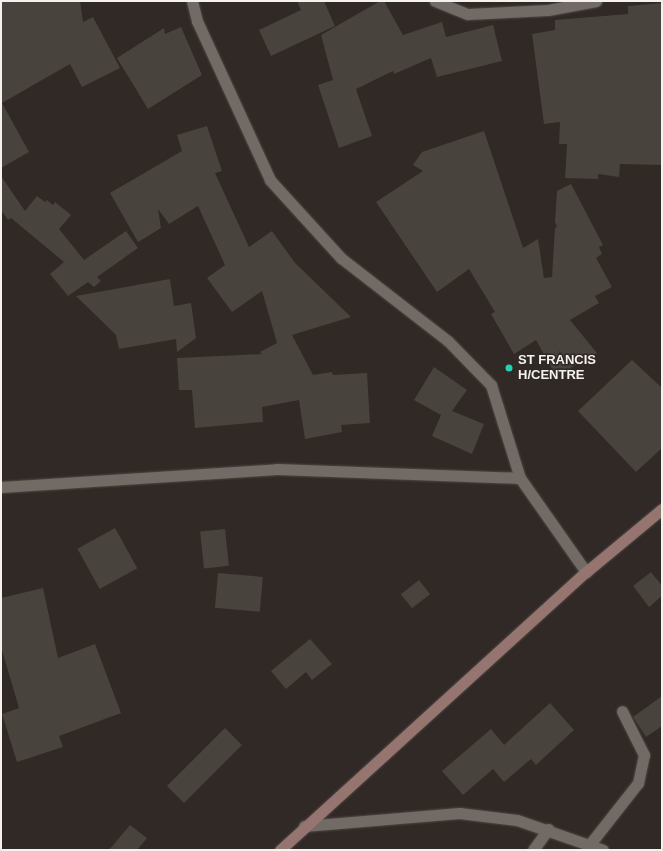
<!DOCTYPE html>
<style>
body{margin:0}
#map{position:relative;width:663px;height:851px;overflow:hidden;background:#302926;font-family:Helvetica,sans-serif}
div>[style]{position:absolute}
.building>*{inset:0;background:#48433d;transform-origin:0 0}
.roads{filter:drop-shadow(0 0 1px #4d4845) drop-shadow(0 0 1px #4d4845)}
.service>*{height:11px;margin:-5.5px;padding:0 5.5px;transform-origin:5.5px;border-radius:5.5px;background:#716a65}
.minor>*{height:11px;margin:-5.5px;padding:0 5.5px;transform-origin:5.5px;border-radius:5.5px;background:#716a65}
.secondary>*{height:11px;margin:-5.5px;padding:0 5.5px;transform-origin:5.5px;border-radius:5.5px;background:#96746f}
.dots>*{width:11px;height:11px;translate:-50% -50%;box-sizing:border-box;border:2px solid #302926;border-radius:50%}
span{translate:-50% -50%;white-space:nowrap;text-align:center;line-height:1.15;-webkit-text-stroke:3px #302926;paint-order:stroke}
.poi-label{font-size:13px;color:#f5f1ee;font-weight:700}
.left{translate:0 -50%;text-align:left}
.frame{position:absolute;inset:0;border:2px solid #f5f1ee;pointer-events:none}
</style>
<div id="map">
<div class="building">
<i style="clip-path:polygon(1px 1px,80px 1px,83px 22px,93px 17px,120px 68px,82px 87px,70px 64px,2px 103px,29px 152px,1px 168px)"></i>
<i style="clip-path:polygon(297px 1px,324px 1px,335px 26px,271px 56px,259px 30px,301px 10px)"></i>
<i style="clip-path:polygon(380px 1px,384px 1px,403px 35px,442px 22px,446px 37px,493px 25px,502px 61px,437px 77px,431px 58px,394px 74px,393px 71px,356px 89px,372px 136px,339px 148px,318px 85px,333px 80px,321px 35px)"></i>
<i style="clip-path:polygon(662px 3px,662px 165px,620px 164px,619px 177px,598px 174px,598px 179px,565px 178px,567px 144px,559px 144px,560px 122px,544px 124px,532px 34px,555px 30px,555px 20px,628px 14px,628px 6px)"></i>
<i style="clip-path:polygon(181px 27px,202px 75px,148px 109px,117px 58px,164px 28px,165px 34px)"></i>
<i style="clip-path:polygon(207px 126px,222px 171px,215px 173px,249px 247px,272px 231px,295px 263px,351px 317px,292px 335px,313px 375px,332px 372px,333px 375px,367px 373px,370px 423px,341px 425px,342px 432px,305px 439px,299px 400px,262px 407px,263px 422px,195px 428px,192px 390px,179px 390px,177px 358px,262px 354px,260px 352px,277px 343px,262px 291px,232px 312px,207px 278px,225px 265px,198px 206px,169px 224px,158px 209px,161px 228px,138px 242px,110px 193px,182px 151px,177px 135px)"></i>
<i style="clip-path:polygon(484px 131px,523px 248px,538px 239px,544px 278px,552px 277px,555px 228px,557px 227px,555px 222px,557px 191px,571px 184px,603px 245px,599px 247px,602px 254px,596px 258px,612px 287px,595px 296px,599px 303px,570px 320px,597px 353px,556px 376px,536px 340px,514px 354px,491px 314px,495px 312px,469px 269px,437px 292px,376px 202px,423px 171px,413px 165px,422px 152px)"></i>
<i style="clip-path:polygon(1px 176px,25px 211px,37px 196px,45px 202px,47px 200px,53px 205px,55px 202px,71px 215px,59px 229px,84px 260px,126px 231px,138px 248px,97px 277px,101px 281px,94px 287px,88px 282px,68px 296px,50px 274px,64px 262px,11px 218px,8px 220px,1px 210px)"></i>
<i style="clip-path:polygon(170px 279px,174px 306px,191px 303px,196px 338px,177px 352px,176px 339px,119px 349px,116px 335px,76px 296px)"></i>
<i style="clip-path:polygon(632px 360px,662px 388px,662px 448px,636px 472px,578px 411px)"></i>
<i style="clip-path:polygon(434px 367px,467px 390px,452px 411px,484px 424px,472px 454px,432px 436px,441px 415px,414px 400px)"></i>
<i style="left:115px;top:528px;width:46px;height:43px;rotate:61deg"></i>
<i style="left:225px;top:529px;width:37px;height:25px;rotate:84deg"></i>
<i style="clip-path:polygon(651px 572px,662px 586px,662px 596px,649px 607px,633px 586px)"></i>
<i style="left:218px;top:573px;width:45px;height:35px;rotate:5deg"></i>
<i style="left:419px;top:580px;width:18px;height:23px;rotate:52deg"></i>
<i style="clip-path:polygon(43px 588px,58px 658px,95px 644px,121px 713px,59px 736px,63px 747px,17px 762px,2px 714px,19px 708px,1px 647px,1px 598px)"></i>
<i style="clip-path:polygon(310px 639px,332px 664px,312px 680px,306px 672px,286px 689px,271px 671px)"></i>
<i style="clip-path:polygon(662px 696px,662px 726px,646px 737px,633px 717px)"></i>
<i style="clip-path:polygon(550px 703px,574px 730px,536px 765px,531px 759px,504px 782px,493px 769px,463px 795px,442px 771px,491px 729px,504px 745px)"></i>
<i style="left:225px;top:728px;width:24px;height:82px;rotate:45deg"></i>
<i style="clip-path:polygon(130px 825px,147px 838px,137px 850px,109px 850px)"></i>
</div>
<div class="roads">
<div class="service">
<i style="left:590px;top:844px;width:78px;rotate:-51.8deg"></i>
<i style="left:638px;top:783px;width:29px;rotate:-78deg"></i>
<i style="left:644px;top:755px;width:49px;rotate:-116.6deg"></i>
</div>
<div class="minor">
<i style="left:192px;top:1px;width:21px;rotate:76deg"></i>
<i style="left:197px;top:21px;width:175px;rotate:65.3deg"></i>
<i style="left:270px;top:180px;width:105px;rotate:47.7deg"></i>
<i style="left:341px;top:258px;width:135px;rotate:37.8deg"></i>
<i style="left:448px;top:341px;width:62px;rotate:45.7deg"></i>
<i style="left:491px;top:385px;width:97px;rotate:72.7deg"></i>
<i style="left:435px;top:1px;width:35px;rotate:22deg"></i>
<i style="left:468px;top:14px;width:80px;rotate:-2.9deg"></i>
<i style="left:548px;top:10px;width:49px;rotate:-10.6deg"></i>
<i style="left:1px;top:487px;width:277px;rotate:-3.7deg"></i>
<i style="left:277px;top:469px;width:243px;rotate:2.1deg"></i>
<i style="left:520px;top:478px;width:115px;rotate:54.9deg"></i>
<i style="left:304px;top:826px;width:156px;rotate:-4.8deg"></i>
<i style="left:459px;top:813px;width:58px;rotate:6.9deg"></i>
<i style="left:517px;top:820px;width:91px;rotate:19.2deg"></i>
<i style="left:533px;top:850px;width:26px;rotate:-54deg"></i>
</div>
<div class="secondary">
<i style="left:280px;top:850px;width:413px;rotate:-42.3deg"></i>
<i style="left:586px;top:572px;width:99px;rotate:-39.7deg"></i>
</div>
</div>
<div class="dots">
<i style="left:509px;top:368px;background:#1ed5b1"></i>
</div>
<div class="poi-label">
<span class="left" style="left:518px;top:368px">ST FRANCIS<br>H/CENTRE</span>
</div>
<div class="frame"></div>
</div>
